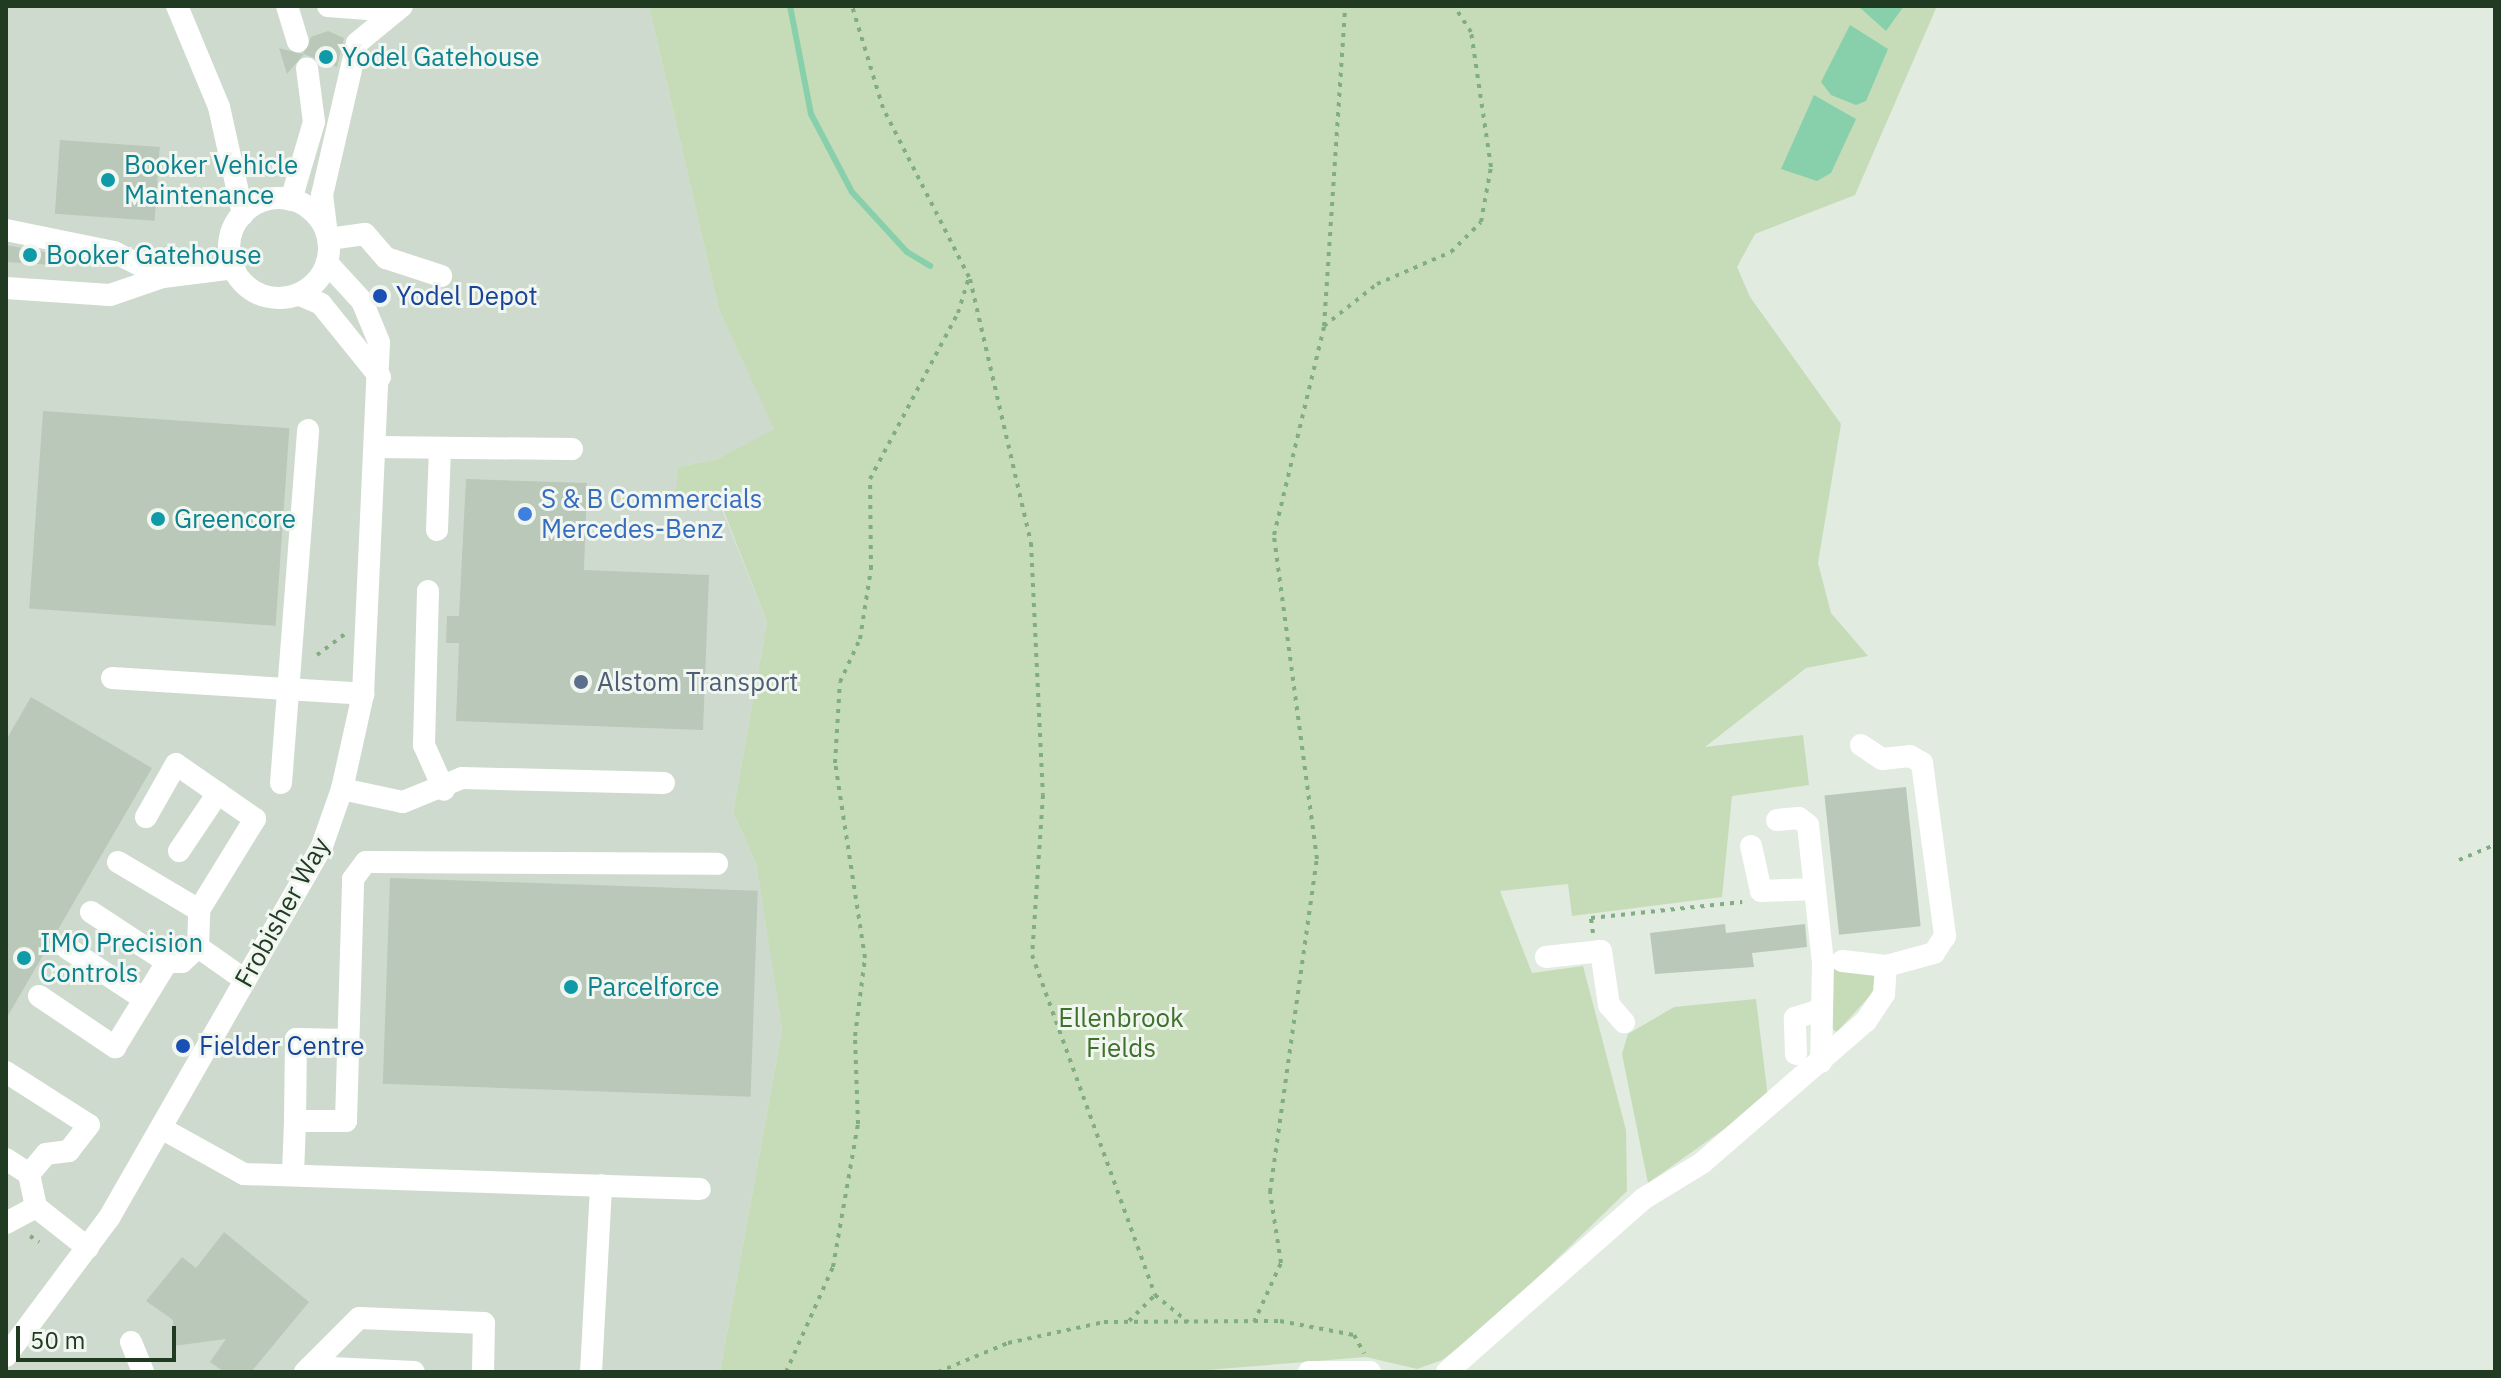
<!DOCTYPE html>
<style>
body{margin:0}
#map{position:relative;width:2501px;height:1378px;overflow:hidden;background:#e1ebdf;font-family:"IBM Plex Sans",sans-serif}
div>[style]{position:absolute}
.built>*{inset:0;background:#cfdace}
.green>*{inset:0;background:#c6dcb8}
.water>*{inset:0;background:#87d0ab}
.stream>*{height:6px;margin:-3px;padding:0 3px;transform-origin:3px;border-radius:3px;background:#87d0ab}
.building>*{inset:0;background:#b9c8b8;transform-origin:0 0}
.path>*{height:4px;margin-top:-2px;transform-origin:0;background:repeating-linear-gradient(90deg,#80ae81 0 4px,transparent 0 10px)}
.minor>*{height:22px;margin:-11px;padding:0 11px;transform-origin:11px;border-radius:11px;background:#fff}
.minor>.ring{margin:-11px;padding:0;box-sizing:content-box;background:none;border:22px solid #fff;border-radius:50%}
.dots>*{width:22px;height:22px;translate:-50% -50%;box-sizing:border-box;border:4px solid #f1f7f0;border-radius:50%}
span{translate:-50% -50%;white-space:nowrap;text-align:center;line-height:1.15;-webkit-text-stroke:6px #f1f7f0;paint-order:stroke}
.culture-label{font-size:26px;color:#0d838f}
.left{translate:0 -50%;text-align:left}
.transit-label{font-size:26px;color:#164399}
.shop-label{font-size:26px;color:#366cbe}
.service-label{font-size:26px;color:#4e5e75}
.street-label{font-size:26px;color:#203b22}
.park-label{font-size:26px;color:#3e712b}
.frame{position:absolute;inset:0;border:8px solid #203b22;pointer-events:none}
.scale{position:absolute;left:16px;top:1326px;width:160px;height:36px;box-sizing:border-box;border:4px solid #203b22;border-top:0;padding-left:10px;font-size:24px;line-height:28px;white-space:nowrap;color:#203b22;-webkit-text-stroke:6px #f1f7f0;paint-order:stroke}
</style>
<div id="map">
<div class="built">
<i style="clip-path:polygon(6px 6px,649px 6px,719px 310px,775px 429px,717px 459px,678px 467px,676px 502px,718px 499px,767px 622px,733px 812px,758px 868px,782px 1030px,720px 1372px,6px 1372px)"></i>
</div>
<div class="green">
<i style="clip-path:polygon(649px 6px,1937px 6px,1855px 195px,1755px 234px,1737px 267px,1750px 297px,1841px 424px,1818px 563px,1831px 613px,1868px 656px,1806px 668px,1705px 747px,1803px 735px,1809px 785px,1732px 796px,1722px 897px,1572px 916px,1568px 884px,1500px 891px,1532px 973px,1583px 966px,1626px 1130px,1627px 1191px,1494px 1320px,1442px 1360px,1417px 1369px,1366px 1357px,1183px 1372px,720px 1372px,782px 1030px,757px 866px,733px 812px,767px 622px,719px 499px,675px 502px,678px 467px,717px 459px,774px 429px,719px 310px)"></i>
<i style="clip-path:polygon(1853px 969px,1877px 976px,1876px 989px,1837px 1032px,1828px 1026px,1830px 970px)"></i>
<i style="clip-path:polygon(1756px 999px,1768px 1098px,1648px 1183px,1622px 1054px,1628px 1034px,1674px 1007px)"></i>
</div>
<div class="water">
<i style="clip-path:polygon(1858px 6px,1904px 6px,1886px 31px)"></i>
<i style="clip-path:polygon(1850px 25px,1888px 49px,1866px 101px,1856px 105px,1831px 95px,1821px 82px)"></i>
<i style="clip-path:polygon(1814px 95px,1856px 119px,1831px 173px,1817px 181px,1781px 169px)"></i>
</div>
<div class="stream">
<i style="left:790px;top:6px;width:110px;rotate:79deg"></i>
<i style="left:811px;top:114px;width:88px;rotate:62.3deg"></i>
<i style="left:852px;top:192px;width:81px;rotate:47.5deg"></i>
<i style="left:907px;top:252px;width:27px;rotate:31deg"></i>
</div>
<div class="building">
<i style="clip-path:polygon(328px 31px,344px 38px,337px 67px,304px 54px,287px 74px,279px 48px,303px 54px,311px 37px)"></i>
<i style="left:60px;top:140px;width:100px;height:74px;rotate:4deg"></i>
<i style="clip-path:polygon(6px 245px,55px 254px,54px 265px,6px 262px)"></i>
<i style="left:43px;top:411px;width:247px;height:198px;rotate:4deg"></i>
<i style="clip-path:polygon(466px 479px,587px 483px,584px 570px,709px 575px,703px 730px,456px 721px,459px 643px,446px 643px,447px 616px,459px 616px)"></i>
<i style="clip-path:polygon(31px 697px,152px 768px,6px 1019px,6px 740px)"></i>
<i style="left:1906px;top:787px;width:140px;height:82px;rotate:84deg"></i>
<i style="left:390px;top:878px;width:368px;height:206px;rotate:2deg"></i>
<i style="clip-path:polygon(1725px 924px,1726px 933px,1805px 924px,1807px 947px,1752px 953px,1754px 967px,1655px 974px,1650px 933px)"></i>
<i style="clip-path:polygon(224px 1232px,309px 1302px,251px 1372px,224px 1372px,210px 1362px,226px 1339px,173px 1346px,173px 1320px,146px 1301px,182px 1257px,196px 1268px)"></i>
</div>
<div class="path">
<i style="left:970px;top:279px;width:271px;rotate:77deg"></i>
<i style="left:1031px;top:543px;width:252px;rotate:87.3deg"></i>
<i style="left:1043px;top:795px;width:160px;rotate:93.9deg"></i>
<i style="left:1032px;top:955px;width:362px;rotate:70.1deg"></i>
<i style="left:1155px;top:1295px;width:43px;rotate:39.3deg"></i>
<i style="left:1324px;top:326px;width:68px;rotate:-38.4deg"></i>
<i style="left:1377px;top:284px;width:81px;rotate:-23.4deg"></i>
<i style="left:1451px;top:252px;width:42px;rotate:-45deg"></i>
<i style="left:1481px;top:222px;width:56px;rotate:-79.7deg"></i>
<i style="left:1491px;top:167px;width:136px;rotate:-98.4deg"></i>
<i style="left:1471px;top:32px;width:31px;rotate:-123deg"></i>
<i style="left:317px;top:655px;width:38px;rotate:-37deg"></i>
<i style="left:2459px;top:860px;width:39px;rotate:-23deg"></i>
<i style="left:1593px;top:933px;width:15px;rotate:-98deg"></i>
<i style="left:1591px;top:918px;width:152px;rotate:-6deg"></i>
<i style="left:30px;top:1236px;width:11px;rotate:34deg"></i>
<i style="left:1129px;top:1321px;width:37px;rotate:-45deg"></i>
<i style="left:1254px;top:1322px;width:65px;rotate:-65.4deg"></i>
<i style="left:1281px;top:1263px;width:72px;rotate:-98.8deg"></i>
<i style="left:1270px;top:1192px;width:336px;rotate:-82deg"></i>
<i style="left:1317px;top:859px;width:327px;rotate:-97.6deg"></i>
<i style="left:1274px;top:535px;width:215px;rotate:-76.5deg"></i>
<i style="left:1324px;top:326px;width:321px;rotate:-86.2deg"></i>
<i style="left:786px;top:1372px;width:115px;rotate:-65.9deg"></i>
<i style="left:833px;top:1267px;width:145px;rotate:-80.1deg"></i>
<i style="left:858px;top:1124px;width:88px;rotate:-92deg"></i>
<i style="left:855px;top:1036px;width:79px;rotate:-82.7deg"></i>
<i style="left:865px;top:958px;width:197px;rotate:-98.7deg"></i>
<i style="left:835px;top:763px;width:81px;rotate:-86.5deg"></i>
<i style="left:840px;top:682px;width:47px;rotate:-65.1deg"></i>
<i style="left:860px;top:639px;width:71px;rotate:-81.1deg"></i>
<i style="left:871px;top:569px;width:90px;rotate:-90.6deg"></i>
<i style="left:870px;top:479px;width:188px;rotate:-62.1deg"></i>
<i style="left:958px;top:313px;width:38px;rotate:-73deg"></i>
<i style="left:969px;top:277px;width:190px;rotate:-117deg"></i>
<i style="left:883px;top:108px;width:107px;rotate:-106.9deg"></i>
<i style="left:938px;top:1372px;width:76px;rotate:-22.5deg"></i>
<i style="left:1008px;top:1343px;width:98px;rotate:-12.3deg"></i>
<i style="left:1104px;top:1322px;width:176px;rotate:-0.3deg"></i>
<i style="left:1280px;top:1321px;width:75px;rotate:10.7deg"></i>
<i style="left:1354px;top:1335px;width:21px;rotate:61deg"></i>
</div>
<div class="minor">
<i style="left:177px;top:6px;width:109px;rotate:67.4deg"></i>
<i style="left:219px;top:107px;width:110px;rotate:77.4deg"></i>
<i style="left:287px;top:6px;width:37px;rotate:73deg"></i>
<i style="left:328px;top:6px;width:66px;rotate:4.3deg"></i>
<i class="ring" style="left:229px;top:198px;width:78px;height:78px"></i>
<i style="left:291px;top:200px;width:81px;rotate:-73.6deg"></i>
<i style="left:314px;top:122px;width:54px;rotate:-97.4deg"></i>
<i style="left:326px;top:227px;width:32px;rotate:-97deg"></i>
<i style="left:322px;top:195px;width:156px;rotate:-77deg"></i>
<i style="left:357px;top:43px;width:58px;rotate:-39.4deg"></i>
<i style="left:6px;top:230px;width:110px;rotate:11.5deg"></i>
<i style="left:114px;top:252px;width:55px;rotate:27deg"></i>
<i style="left:329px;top:239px;width:36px;rotate:-8deg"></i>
<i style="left:365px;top:234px;width:32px;rotate:49deg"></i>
<i style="left:386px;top:258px;width:58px;rotate:18.1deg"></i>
<i style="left:6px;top:288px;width:104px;rotate:3.9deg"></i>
<i style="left:110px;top:295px;width:56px;rotate:-18.8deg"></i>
<i style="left:163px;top:277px;width:72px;rotate:-7.2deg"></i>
<i style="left:298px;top:294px;width:25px;rotate:23deg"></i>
<i style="left:321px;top:304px;width:94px;rotate:51.1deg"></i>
<i style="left:377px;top:447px;width:195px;rotate:0.6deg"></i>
<i style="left:437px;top:530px;width:82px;rotate:-87.9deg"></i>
<i style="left:428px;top:591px;width:154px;rotate:91.5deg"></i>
<i style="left:424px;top:745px;width:49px;rotate:66deg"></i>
<i style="left:112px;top:678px;width:252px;rotate:3.6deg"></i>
<i style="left:1861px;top:745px;width:25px;rotate:34deg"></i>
<i style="left:1882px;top:759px;width:28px;rotate:-6deg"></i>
<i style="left:1910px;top:756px;width:14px;rotate:30deg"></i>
<i style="left:1922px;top:763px;width:175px;rotate:82.4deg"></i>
<i style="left:1945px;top:936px;width:20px;rotate:123deg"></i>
<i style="left:1934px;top:953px;width:50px;rotate:164.8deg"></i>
<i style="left:281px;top:783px;width:354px;rotate:-85.6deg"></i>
<i style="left:342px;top:789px;width:62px;rotate:12deg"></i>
<i style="left:403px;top:802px;width:64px;rotate:-22.1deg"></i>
<i style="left:462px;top:778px;width:202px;rotate:1.4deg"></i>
<i style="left:1777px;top:820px;width:22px;rotate:-5deg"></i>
<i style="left:1799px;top:818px;width:11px;rotate:38deg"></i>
<i style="left:1808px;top:825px;width:138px;rotate:83.8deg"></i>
<i style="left:1823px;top:962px;width:100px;rotate:91.1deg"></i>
<i style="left:1751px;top:846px;width:46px;rotate:77.5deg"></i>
<i style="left:1761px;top:891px;width:54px;rotate:-2.1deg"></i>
<i style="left:179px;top:851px;width:70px;rotate:-56.1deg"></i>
<i style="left:118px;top:862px;width:94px;rotate:30.7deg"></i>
<i style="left:91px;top:912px;width:91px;rotate:33.3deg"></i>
<i style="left:167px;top:962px;width:15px"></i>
<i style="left:182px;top:962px;width:22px;rotate:-43deg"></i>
<i style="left:198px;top:947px;width:37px;rotate:-88deg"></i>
<i style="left:199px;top:910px;width:107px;rotate:-58.4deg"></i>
<i style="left:255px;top:819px;width:96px;rotate:-145.2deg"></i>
<i style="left:176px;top:764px;width:61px;rotate:119.5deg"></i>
<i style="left:198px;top:947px;width:57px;rotate:35.1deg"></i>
<i style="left:67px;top:948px;width:92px;rotate:33.5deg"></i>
<i style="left:1546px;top:957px;width:55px;rotate:-6.2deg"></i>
<i style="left:1601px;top:951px;width:55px;rotate:81.6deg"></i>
<i style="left:1609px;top:1005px;width:23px;rotate:49deg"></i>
<i style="left:39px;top:996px;width:92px;rotate:33.9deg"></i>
<i style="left:115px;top:1047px;width:100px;rotate:-58.5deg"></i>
<i style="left:348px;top:1040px;width:52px;rotate:-178.9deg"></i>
<i style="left:296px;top:1039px;width:82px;rotate:90.7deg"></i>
<i style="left:295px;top:1121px;width:51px"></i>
<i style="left:346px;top:1121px;width:242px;rotate:-88.3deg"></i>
<i style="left:353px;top:879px;width:21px;rotate:-53deg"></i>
<i style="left:366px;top:862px;width:351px;rotate:0.3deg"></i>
<i style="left:1796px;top:1054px;width:36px;rotate:-92deg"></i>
<i style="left:1795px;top:1018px;width:26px;rotate:-18deg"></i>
<i style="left:6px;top:1072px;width:98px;rotate:32.6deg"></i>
<i style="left:89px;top:1125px;width:33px;rotate:128deg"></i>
<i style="left:69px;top:1151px;width:23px;rotate:173deg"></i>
<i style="left:46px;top:1154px;width:26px;rotate:130deg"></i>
<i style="left:161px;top:1128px;width:95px;rotate:29deg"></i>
<i style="left:244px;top:1174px;width:456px;rotate:1.9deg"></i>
<i style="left:6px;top:1159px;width:27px;rotate:33deg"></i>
<i style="left:29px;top:1174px;width:34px;rotate:78deg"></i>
<i style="left:36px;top:1207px;width:66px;rotate:38.3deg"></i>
<i style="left:293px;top:1174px;width:53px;rotate:-87.8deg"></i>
<i style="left:6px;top:1223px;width:34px;rotate:-28deg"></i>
<i style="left:131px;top:1342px;width:32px;rotate:68deg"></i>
<i style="left:6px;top:1356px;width:172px;rotate:-53.3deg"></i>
<i style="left:109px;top:1218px;width:429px;rotate:-60.2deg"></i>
<i style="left:322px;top:846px;width:60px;rotate:-70.7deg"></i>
<i style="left:342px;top:789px;width:97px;rotate:-77.5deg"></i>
<i style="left:363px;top:694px;width:352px;rotate:-87.4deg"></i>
<i style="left:379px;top:342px;width:44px;rotate:-112.5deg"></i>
<i style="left:362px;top:301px;width:52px;rotate:-132.6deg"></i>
<i style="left:310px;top:1367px;width:104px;rotate:2.8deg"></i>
<i style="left:305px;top:1372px;width:76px;rotate:-45deg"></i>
<i style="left:359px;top:1318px;width:125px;rotate:2.3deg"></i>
<i style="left:484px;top:1323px;width:49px;rotate:91.2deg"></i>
<i style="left:591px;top:1372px;width:187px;rotate:-86.9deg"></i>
<i style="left:1309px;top:1372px;width:61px"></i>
<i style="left:1447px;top:1372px;width:261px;rotate:-41.4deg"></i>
<i style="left:1643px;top:1199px;width:69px;rotate:-31.4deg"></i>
<i style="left:1702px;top:1163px;width:217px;rotate:-40.9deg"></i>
<i style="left:1866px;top:1021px;width:32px;rotate:-56deg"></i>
<i style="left:1884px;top:994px;width:28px;rotate:-86deg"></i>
<i style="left:1886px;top:966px;width:44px;rotate:-173.5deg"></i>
</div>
<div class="dots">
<i style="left:326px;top:57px;background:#0f9aa8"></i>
<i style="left:108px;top:180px;background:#0f9aa8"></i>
<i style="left:30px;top:255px;background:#0f9aa8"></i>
<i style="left:380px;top:296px;background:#1a4fb4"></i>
<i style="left:525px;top:514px;background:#3f7fe0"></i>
<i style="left:158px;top:519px;background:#0f9aa8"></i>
<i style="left:581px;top:682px;background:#5c6f8a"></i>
<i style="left:24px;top:958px;background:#0f9aa8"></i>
<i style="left:571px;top:987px;background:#0f9aa8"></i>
<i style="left:183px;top:1046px;background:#1a4fb4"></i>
</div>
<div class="culture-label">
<span class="left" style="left:342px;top:57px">Yodel Gatehouse</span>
<span class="left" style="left:124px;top:180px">Booker Vehicle<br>Maintenance</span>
<span class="left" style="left:46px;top:255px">Booker Gatehouse</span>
<span class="left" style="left:174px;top:519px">Greencore</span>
<span class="left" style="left:40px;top:958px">IMO Precision<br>Controls</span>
<span class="left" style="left:587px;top:987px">Parcelforce</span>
</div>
<div class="transit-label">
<span class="left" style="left:396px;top:296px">Yodel Depot</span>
<span class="left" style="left:199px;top:1046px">Fielder Centre</span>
</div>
<div class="shop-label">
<span class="left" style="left:541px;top:514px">S &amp; B Commercials<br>Mercedes-Benz</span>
</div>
<div class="service-label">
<span class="left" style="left:597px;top:682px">Alstom Transport</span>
</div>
<div class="street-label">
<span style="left:282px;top:912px;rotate:-61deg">Frobisher Way</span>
</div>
<div class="park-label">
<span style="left:1121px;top:1033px">Ellenbrook<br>Fields</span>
</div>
<div class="frame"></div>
<div class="scale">50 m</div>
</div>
